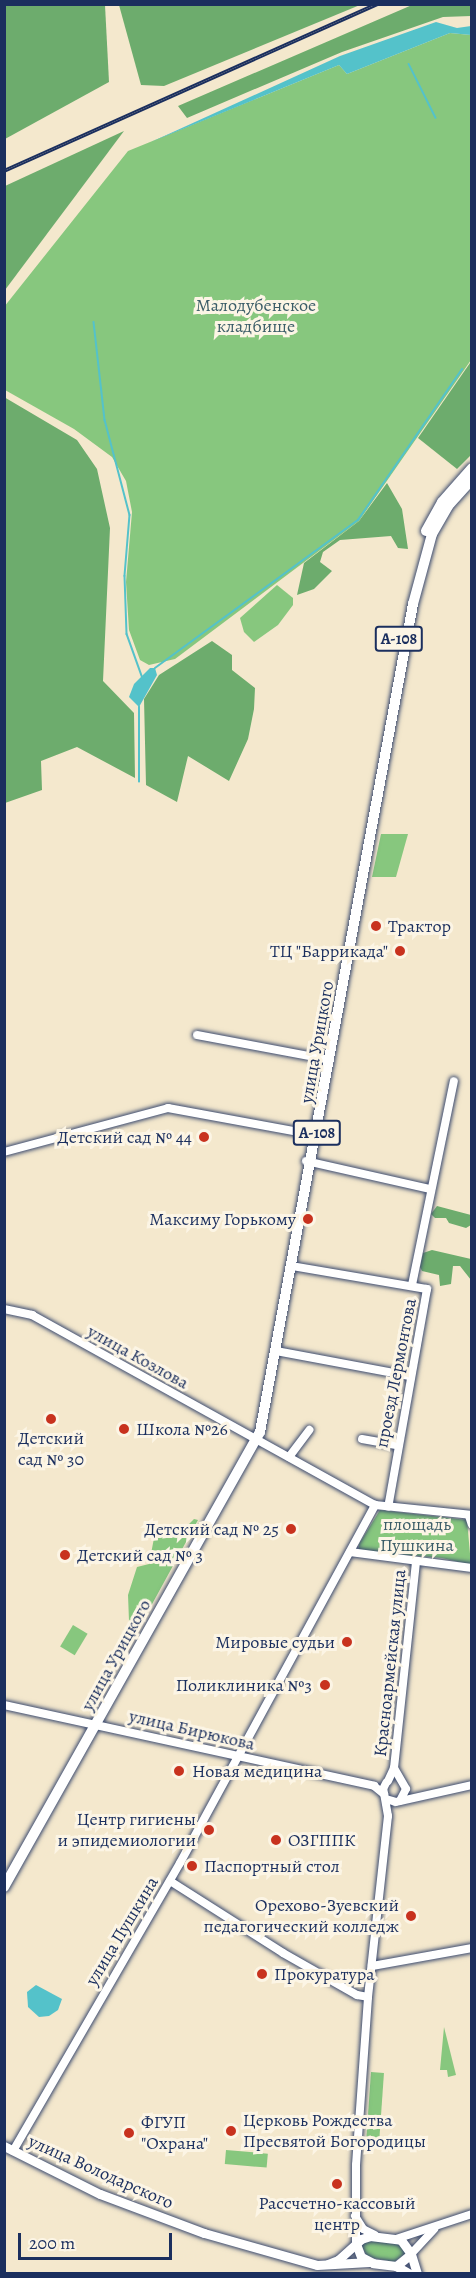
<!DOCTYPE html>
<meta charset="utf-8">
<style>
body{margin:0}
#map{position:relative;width:476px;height:2278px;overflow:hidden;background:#f4e8cd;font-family:Alegreya,serif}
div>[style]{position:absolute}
.green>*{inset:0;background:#87c77e;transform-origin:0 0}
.forest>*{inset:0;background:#6dac6d}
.water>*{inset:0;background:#54c2ca}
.stream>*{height:1.5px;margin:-0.75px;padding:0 0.75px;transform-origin:0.75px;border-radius:0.75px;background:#54c2ca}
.roads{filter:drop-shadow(0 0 2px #3c4b6f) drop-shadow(0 0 2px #3c4b6f)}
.minor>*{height:8px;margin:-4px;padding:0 4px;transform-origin:4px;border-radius:4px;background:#fff}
.major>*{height:9px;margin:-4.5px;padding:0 4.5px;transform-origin:4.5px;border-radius:4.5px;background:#fff}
.highway>*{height:10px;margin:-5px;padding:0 5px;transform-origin:5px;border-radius:5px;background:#fff}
.rail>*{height:4px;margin-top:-2px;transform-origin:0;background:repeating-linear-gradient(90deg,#fcf5e5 0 4.5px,#1b2f5e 0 9px);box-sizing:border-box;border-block:2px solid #1b2f5e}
.dots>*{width:16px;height:16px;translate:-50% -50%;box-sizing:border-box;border:3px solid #fcf5e5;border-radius:50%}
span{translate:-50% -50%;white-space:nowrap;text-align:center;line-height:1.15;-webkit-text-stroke:6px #fcf5e5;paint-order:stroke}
.shield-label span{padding:2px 4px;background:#fcf5e5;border:2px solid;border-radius:4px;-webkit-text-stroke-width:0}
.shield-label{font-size:16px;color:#1b2f5e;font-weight:700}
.park-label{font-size:18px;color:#3b5d68}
.poi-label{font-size:18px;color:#1b2f5e}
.left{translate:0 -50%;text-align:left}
.right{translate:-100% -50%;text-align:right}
.street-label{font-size:18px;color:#1b2f5e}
.frame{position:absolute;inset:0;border:6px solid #1b2f5e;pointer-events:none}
.scale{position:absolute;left:18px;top:2233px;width:154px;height:27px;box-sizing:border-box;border:3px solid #1b2f5e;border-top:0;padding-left:8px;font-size:18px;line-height:21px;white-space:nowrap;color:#1b2f5e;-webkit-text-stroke:4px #fcf5e5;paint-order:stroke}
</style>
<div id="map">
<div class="green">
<i style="clip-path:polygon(450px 33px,471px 35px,471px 360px,359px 521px,175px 659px,149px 665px,140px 660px,129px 630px,126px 582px,132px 512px,126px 481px,112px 457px,74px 429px,5px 390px,4px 307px,128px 151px,339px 65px,347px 74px)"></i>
<i style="clip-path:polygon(277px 585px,293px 598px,293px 605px,278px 625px,254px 642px,244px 632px,240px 618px)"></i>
<i style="clip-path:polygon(381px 834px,408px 834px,396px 877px,372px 877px)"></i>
<i style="clip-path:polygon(380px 1510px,467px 1520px,471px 1565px,442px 1558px,359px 1551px,359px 1544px)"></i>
<i style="clip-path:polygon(194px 1519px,198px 1520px,139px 1628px,129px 1621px,128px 1595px,137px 1567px,149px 1564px,155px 1533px,180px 1533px)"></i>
<i style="left:73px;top:1625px;width:17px;height:25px;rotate:31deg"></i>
<i style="clip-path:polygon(444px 2027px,456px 2075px,448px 2077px,447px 2070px,440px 2070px)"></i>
<i style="left:371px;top:2072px;width:13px;height:66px;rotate:4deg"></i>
<i style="left:226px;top:2150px;width:42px;height:14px;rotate:5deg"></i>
<i style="clip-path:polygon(367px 2240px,397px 2243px,406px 2253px,394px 2262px,368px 2257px,361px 2246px)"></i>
</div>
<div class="forest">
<i style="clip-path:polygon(5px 4px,105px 5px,109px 82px,5px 139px)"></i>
<i style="clip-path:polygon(119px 5px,119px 4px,360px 5px,164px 86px,141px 85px)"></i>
<i style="clip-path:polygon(412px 5px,471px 5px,471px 16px,443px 17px,342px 52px,187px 118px,178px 106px)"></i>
<i style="clip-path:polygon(124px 131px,5px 290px,5px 186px)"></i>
<i style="clip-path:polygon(470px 363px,471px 455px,457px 469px,418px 438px)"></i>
<i style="clip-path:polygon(4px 397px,77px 440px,97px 469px,110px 528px,103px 681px,134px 713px,135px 778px,77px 747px,41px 761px,42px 790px,5px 803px)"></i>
<i style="clip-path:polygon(387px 483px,402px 509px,408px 549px,398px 548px,391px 536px,340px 540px,323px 552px,320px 562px,332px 571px,314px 589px,297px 595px,304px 563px,359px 521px)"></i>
<i style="clip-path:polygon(212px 641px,232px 655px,232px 670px,255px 688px,254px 709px,248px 739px,229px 781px,188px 756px,177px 802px,146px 785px,144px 699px,159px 675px)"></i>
<i style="clip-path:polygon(437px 1206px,471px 1215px,471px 1225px,466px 1228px,449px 1223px,446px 1218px,435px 1218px,431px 1214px)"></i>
<i style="clip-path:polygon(432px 1250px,471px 1259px,471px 1280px,460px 1266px,453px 1266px,451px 1284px,440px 1286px,439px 1275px,422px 1271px,420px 1267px,423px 1253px)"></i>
</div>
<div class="water">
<i style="clip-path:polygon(436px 22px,457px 28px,471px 26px,471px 35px,450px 33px,347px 74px,339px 65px,151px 142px,340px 56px)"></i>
<i style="clip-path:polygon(150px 668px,155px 668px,157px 675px,139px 707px,129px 697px,134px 684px)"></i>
<i style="clip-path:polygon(36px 1985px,62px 1999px,58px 2010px,49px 2016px,39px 2017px,28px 2007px,27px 1992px)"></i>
</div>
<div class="stream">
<i style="left:409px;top:64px;width:60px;rotate:63.4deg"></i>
<i style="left:94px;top:322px;width:99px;rotate:83.6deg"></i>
<i style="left:105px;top:420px;width:98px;rotate:75.3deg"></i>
<i style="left:130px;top:515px;width:61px;rotate:94.7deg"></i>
<i style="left:125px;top:576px;width:58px;rotate:88deg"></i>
<i style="left:127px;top:634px;width:45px;rotate:70.3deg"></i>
<i style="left:155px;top:668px;width:251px;rotate:-36.1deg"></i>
<i style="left:358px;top:520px;width:183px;rotate:-55.4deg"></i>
<i style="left:139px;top:782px;width:75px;rotate:-90deg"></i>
</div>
<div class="roads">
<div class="minor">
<i style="left:197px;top:1035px;width:135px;rotate:10.6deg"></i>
<i style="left:4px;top:1152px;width:170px;rotate:-15deg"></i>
<i style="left:168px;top:1108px;width:144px;rotate:10.4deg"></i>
<i style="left:306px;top:1161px;width:127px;rotate:12.7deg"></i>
<i style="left:292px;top:1266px;width:137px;rotate:9.7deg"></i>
<i style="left:427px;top:1289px;width:221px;rotate:100.1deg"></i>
<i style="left:412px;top:1285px;width:208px;rotate:-78.4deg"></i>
<i style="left:4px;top:1309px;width:29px;rotate:12deg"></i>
<i style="left:32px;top:1315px;width:392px;rotate:29deg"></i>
<i style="left:375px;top:1505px;width:98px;rotate:5.9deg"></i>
<i style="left:276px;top:1351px;width:136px;rotate:10.6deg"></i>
<i style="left:362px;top:1439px;width:36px;rotate:10deg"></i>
<i style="left:289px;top:1457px;width:34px;rotate:-53deg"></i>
<i style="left:469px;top:1516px;width:9px;rotate:72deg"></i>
<i style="left:350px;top:1552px;width:123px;rotate:7.5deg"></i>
<i style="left:4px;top:1705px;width:379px;rotate:12.3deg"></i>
<i style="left:374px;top:1786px;width:13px;rotate:39deg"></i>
<i style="left:394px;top:1768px;width:24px;rotate:60deg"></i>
<i style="left:406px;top:1789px;width:13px;rotate:117deg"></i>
<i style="left:388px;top:1781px;width:14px;rotate:-65deg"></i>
<i style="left:394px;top:1768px;width:208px;rotate:-83.9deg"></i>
<i style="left:386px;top:1799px;width:10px;rotate:17deg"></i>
<i style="left:396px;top:1802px;width:78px;rotate:-12.6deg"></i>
<i style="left:170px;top:1881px;width:134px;rotate:32.5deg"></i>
<i style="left:283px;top:1953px;width:85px;rotate:29.6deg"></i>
<i style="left:357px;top:1995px;width:11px;rotate:10deg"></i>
<i style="left:372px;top:1966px;width:102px;rotate:-10.2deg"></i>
<i style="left:13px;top:2151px;width:333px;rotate:-59.9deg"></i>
<i style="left:180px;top:1863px;width:408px;rotate:-61.4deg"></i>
<i style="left:355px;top:2216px;width:15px;rotate:58deg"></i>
<i style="left:363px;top:2229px;width:13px;rotate:27deg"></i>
<i style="left:396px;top:2239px;width:80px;rotate:-18.2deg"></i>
<i style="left:356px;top:2244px;width:79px;rotate:-90deg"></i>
<i style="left:356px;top:2165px;width:168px;rotate:-85.9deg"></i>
<i style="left:368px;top:1997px;width:182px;rotate:-83.7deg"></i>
<i style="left:388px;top:1816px;width:27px;rotate:-100deg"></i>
<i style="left:383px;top:1789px;width:7px;rotate:-63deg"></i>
<i style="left:411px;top:2254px;width:34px;rotate:-47deg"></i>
</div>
<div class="major">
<i style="left:4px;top:2146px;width:107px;rotate:26.6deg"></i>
<i style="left:100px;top:2194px;width:111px;rotate:20.6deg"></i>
<i style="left:204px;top:2233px;width:117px;rotate:15.8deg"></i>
<i style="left:317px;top:2265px;width:52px;rotate:-3.3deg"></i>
<i style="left:411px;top:2254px;width:21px;rotate:73deg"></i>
<i style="left:328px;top:2264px;width:11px;rotate:-22deg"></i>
<i style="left:338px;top:2260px;width:31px;rotate:-42deg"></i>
<i style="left:361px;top:2239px;width:9px;rotate:-18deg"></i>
<i style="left:370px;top:2236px;width:31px;rotate:7deg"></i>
<i style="left:401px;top:2240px;width:17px;rotate:54deg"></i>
<i style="left:411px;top:2254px;width:19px;rotate:141deg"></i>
<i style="left:396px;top:2266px;width:23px;rotate:-173deg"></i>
<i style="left:373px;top:2263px;width:13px;rotate:-153deg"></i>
<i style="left:361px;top:2257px;width:14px;rotate:-111deg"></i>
<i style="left:396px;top:2266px;width:16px;rotate:30deg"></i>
</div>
<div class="highway">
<i style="left:426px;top:531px;width:33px;rotate:-61deg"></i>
<i style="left:442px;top:502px;width:45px;rotate:-48.6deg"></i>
<i style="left:4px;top:1887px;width:522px;rotate:-60.64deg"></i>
<i style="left:260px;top:1432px;width:842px;rotate:-79.53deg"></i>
<i style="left:413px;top:604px;width:73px;rotate:-74.8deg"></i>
<i style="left:432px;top:534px;width:32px;rotate:-60deg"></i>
<i style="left:448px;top:506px;width:36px;rotate:-48deg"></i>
</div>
</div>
<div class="rail">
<i style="left:4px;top:171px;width:410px;rotate:-24.1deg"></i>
</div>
<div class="dots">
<i style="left:376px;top:926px;background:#c8321e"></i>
<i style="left:400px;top:951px;background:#c8321e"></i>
<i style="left:204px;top:1137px;background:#c8321e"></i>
<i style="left:308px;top:1219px;background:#c8321e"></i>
<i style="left:51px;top:1419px;background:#c8321e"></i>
<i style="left:124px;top:1429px;background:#c8321e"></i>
<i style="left:291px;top:1529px;background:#c8321e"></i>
<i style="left:65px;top:1555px;background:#c8321e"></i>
<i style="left:347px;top:1642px;background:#c8321e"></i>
<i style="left:325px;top:1685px;background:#c8321e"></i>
<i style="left:179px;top:1771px;background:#c8321e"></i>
<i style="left:209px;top:1830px;background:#c8321e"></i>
<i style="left:276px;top:1840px;background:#c8321e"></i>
<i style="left:192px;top:1866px;background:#c8321e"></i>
<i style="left:411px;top:1916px;background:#c8321e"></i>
<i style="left:262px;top:1974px;background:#c8321e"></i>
<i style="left:231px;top:2131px;background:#c8321e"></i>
<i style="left:129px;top:2133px;background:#c8321e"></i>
<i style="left:337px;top:2184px;background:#c8321e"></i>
</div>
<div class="shield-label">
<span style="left:399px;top:639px">А-108</span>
<span style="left:317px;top:1133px">А-108</span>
</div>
<div class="park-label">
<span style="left:256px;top:316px">Малодубенское<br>кладбище</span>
<span style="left:417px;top:1535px">площадь<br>Пушкина</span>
</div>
<div class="poi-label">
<span class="left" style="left:388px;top:926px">Трактор</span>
<span class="right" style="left:388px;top:951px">ТЦ "Баррикада"</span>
<span class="right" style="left:192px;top:1137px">Детский сад № 44</span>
<span class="right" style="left:296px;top:1219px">Максиму Горькому</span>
<span class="left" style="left:136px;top:1429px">Школа №26</span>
<span style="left:51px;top:1449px">Детский<br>сад № 30</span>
<span class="right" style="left:279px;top:1529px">Детский сад № 25</span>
<span class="left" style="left:77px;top:1555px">Детский сад № 3</span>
<span class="right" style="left:335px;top:1642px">Мировые судьи</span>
<span class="right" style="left:312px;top:1685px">Поликлиника №3</span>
<span class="left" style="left:192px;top:1771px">Новая медицина</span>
<span class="right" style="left:196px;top:1830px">Центр гигиены<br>и эпидемиологии</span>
<span class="left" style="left:288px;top:1840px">ОЗГППК</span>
<span class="left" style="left:204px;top:1866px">Паспортный стол</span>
<span class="right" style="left:399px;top:1916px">Орехово-Зуевский<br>педагогический колледж</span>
<span class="left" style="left:274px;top:1974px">Прокуратура</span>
<span class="left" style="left:243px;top:2131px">Церковь Рождества<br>Пресвятой Богородицы</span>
<span class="left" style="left:141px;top:2133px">ФГУП<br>"Охрана"</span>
<span style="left:337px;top:2214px">Рассчетно-кассовый<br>центр</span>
</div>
<div class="street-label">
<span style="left:317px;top:1042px;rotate:-80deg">улица Урицкого</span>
<span style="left:138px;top:1357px;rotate:29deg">улица Козлова</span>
<span style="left:396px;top:1373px;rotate:-79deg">проезд Лермонтова</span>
<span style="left:116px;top:1655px;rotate:-61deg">улица Урицкого</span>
<span style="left:390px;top:1663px;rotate:-84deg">Красноармейская улица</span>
<span style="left:192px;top:1730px;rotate:13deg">улица Бирюкова</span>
<span style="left:122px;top:1931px;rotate:-59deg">улица Пушкина</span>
<span style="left:101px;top:2172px;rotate:24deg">улица Володарского</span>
</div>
<div class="frame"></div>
<div class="scale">200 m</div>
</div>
